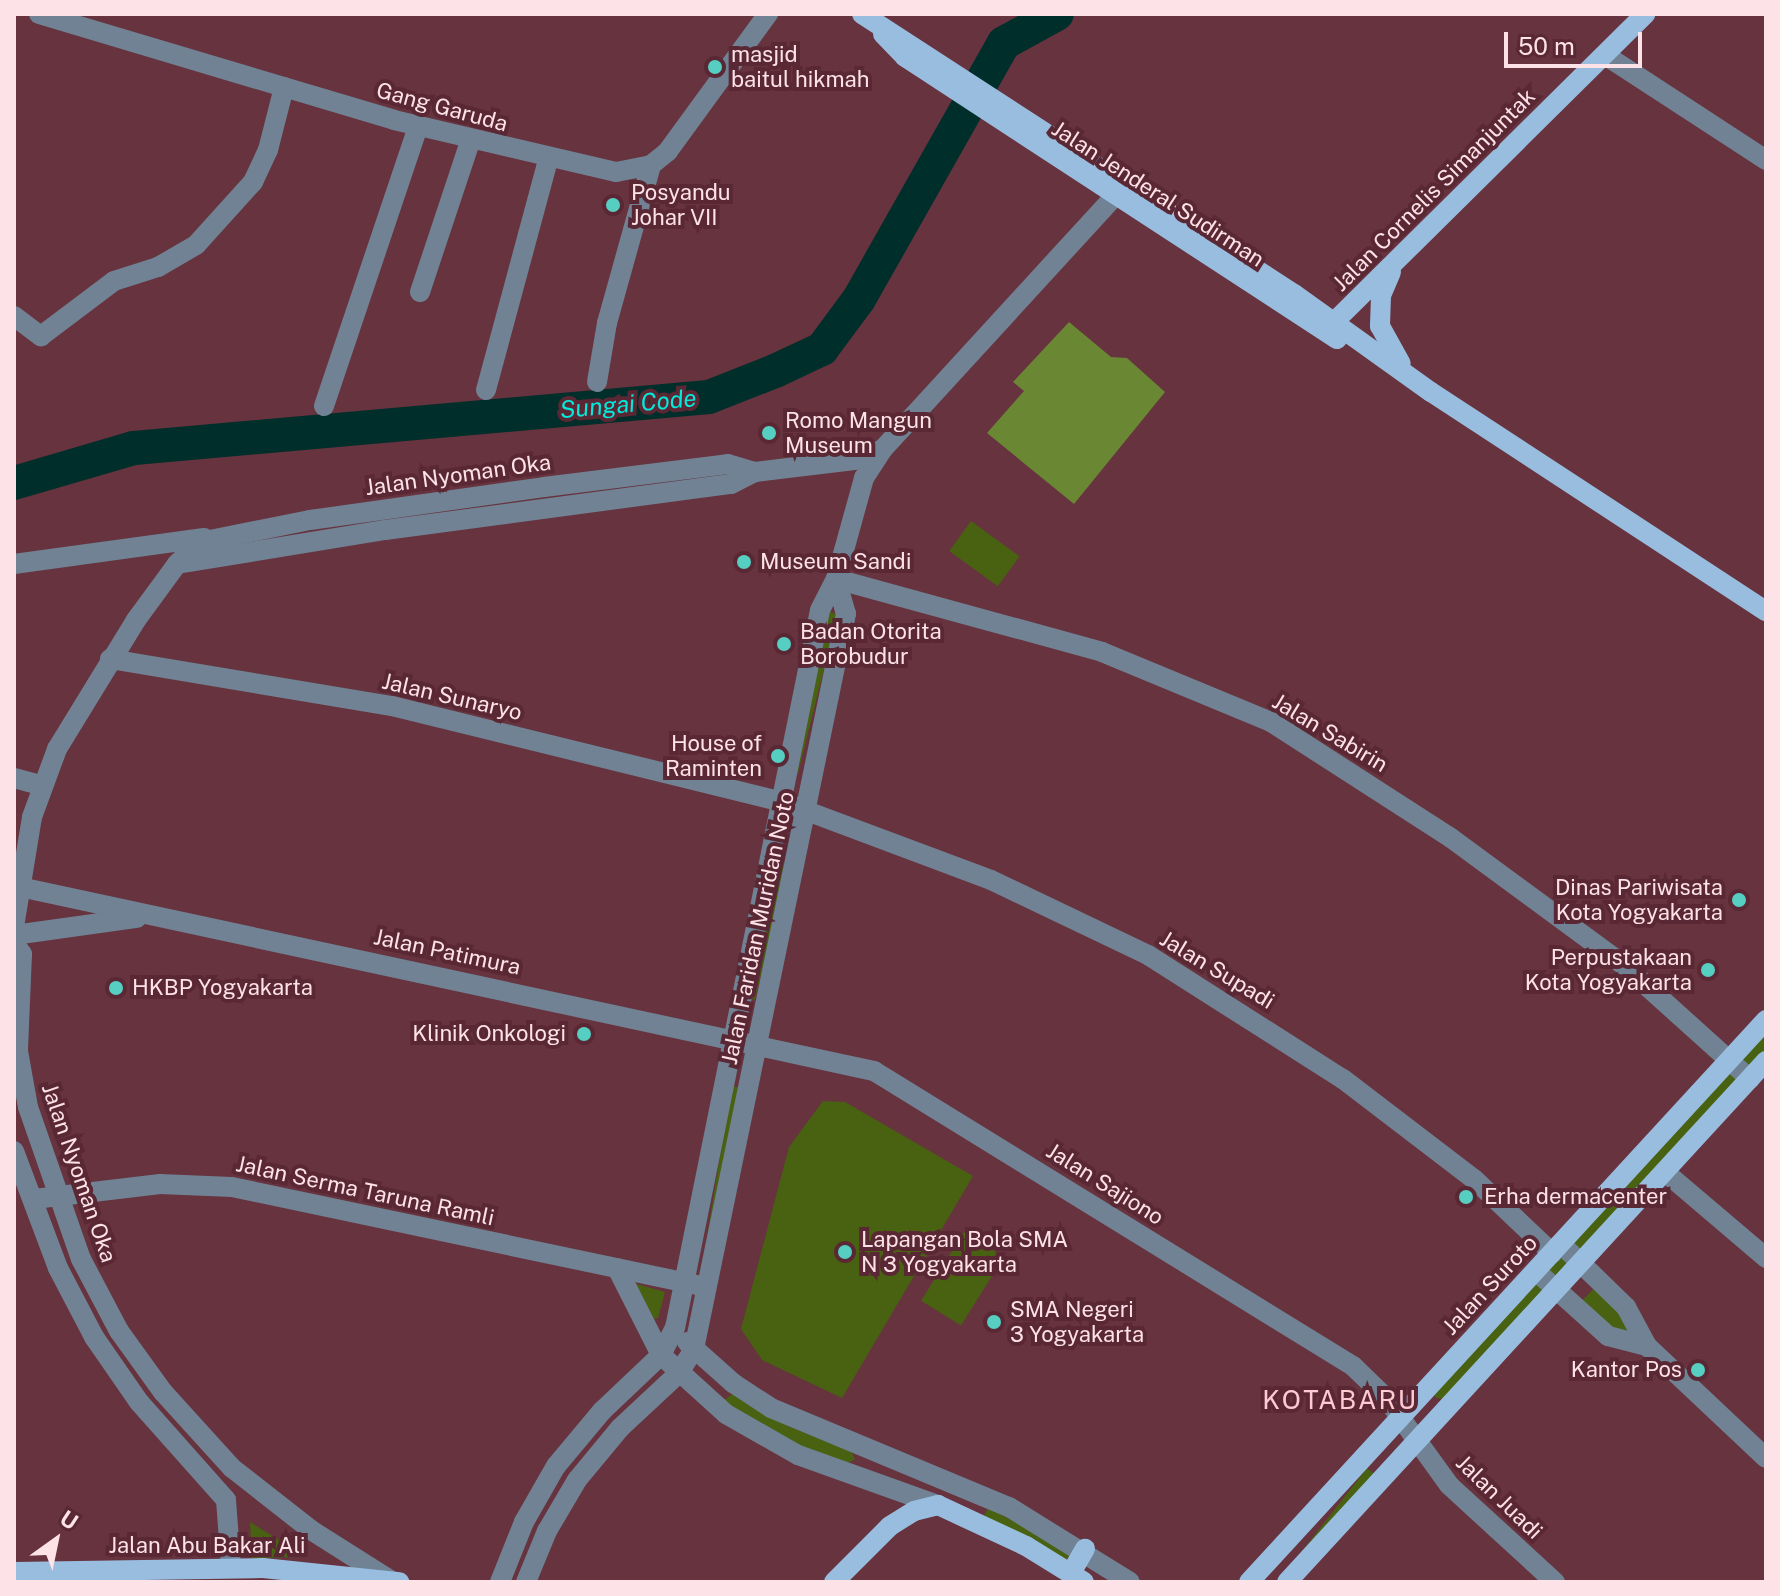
<!DOCTYPE html>
<style>
body{margin:0}
#map{position:relative;width:1780px;height:1596px;overflow:hidden;background:#66333e;font-family:"Public Sans",sans-serif}
div>[style]{position:absolute}
.green>*{inset:0;background:#486212;transform-origin:0 0}
.forest>*{inset:0;background:#6a8834}
.river>*{height:34px;margin:-17px;padding:0 17px;transform-origin:17px;border-radius:17px;background:#002e2a}
.minor>*{height:20px;margin:-10px;padding:0 10px;transform-origin:10px;border-radius:10px;background:#708293}
.major>*{height:20px;margin:-10px;padding:0 10px;transform-origin:10px;border-radius:10px;background:#99bddf}
.dots>*{width:22px;height:22px;translate:-50% -50%;box-sizing:border-box;border:4px solid #5a2834;border-radius:50%}
span{translate:-50% -50%;white-space:nowrap;text-align:center;line-height:1.15;-webkit-text-stroke:8px #5a2834;paint-order:stroke}
.poi-label{font-size:22px;color:#fde2e7}
.left{translate:0 -50%;text-align:left}
.right{translate:-100% -50%;text-align:right}
.street-label{font-size:22px;color:#fde2e7}
.water-label{font-size:24px;color:#01ebdb;font-style:italic}
.quarter-label{font-size:26px;color:#fecbd4;letter-spacing:2px}
.frame{position:absolute;inset:0;border:16px solid #fde2e7;pointer-events:none}
.north{position:absolute;left:16px;top:1500px;width:80px;height:80px;-webkit-text-stroke:6px #5a2834;paint-order:stroke;rotate:33deg;font-size:22px;font-weight:700;line-height:32px;text-align:center;color:#fde2e7}
.north::after{content:'';display:block;margin:auto;width:28px;height:36px;background:#fde2e7;clip-path:polygon(50% 0,100% 100%,50% 72%,0 100%)}
.scale{position:absolute;left:1504px;top:32px;width:138px;height:36px;box-sizing:border-box;border:4px solid #fde2e7;border-top:0;padding-left:10px;font-size:24px;line-height:28px;white-space:nowrap;color:#fde2e7;-webkit-text-stroke:6px #5a2834;paint-order:stroke}
</style>
<div id="map">
<div class="green">
<i style="left:971px;top:521px;width:60px;height:37px;rotate:36deg"></i>
<i style="left:826px;top:611px;width:12px;height:167px;rotate:14deg"></i>
<i style="left:777px;top:861px;width:12px;height:140px;rotate:14deg"></i>
<i style="clip-path:polygon(1766px 1032px,1766px 1052px,1444px 1399px,1436px 1398px,1434px 1394px)"></i>
<i style="left:731px;top:1086px;width:12px;height:162px;rotate:9deg"></i>
<i style="clip-path:polygon(823px 1101px,845px 1102px,973px 1176px,842px 1398px,762px 1360px,741px 1329px,789px 1147px)"></i>
<i style="left:964px;top:1232px;width:47px;height:81px;rotate:32deg"></i>
<i style="clip-path:polygon(633px 1283px,665px 1292px,658px 1318px,653px 1319px)"></i>
<i style="clip-path:polygon(1595px 1287px,1615px 1307px,1630px 1334px,1622px 1335px,1579px 1304px)"></i>
<i style="clip-path:polygon(732px 1394px,790px 1427px,851px 1451px,855px 1459px,847px 1464px,784px 1440px,723px 1401px)"></i>
<i style="left:1367px;top:1468px;width:11px;height:156px;rotate:38deg"></i>
<i style="left:988px;top:1508px;width:94px;height:10px;rotate:27deg"></i>
<i style="clip-path:polygon(250px 1522px,298px 1552px,299px 1557px,252px 1558px)"></i>
</div>
<div class="forest">
<i style="clip-path:polygon(1069px 322px,1111px 357px,1127px 358px,1165px 392px,1074px 504px,987px 433px,1024px 391px,1013px 382px)"></i>
</div>
<div class="river">
<i style="left:14px;top:483px;width:125px;rotate:-16.3deg"></i>
<i style="left:134px;top:448px;width:577px;rotate:-5.07deg"></i>
<i style="left:709px;top:397px;width:71px;rotate:-21.5deg"></i>
<i style="left:775px;top:371px;width:52px;rotate:-25.1deg"></i>
<i style="left:822px;top:349px;width:62px;rotate:-53.5deg"></i>
<i style="left:859px;top:299px;width:294px;rotate:-60.5deg"></i>
<i style="left:1004px;top:43px;width:60px;rotate:-28.7deg"></i>
</div>
<div class="minor">
<i style="left:39px;top:14px;width:370px;rotate:16.6deg"></i>
<i style="left:394px;top:120px;width:228px;rotate:13.2deg"></i>
<i style="left:616px;top:172px;width:36px;rotate:-11deg"></i>
<i style="left:651px;top:165px;width:22px;rotate:-39deg"></i>
<i style="left:668px;top:151px;width:170px;rotate:-53.9deg"></i>
<i style="left:1605px;top:55px;width:192px;rotate:33.1deg"></i>
<i style="left:420px;top:292px;width:161px;rotate:-71.6deg"></i>
<i style="left:14px;top:316px;width:34px;rotate:37deg"></i>
<i style="left:41px;top:336px;width:91px;rotate:-37deg"></i>
<i style="left:114px;top:281px;width:46px;rotate:-17.7deg"></i>
<i style="left:158px;top:267px;width:44px;rotate:-30.1deg"></i>
<i style="left:196px;top:245px;width:85px;rotate:-47.9deg"></i>
<i style="left:253px;top:182px;width:35px;rotate:-65deg"></i>
<i style="left:268px;top:150px;width:65px;rotate:-75.7deg"></i>
<i style="left:597px;top:382px;width:60px;rotate:-80.4deg"></i>
<i style="left:607px;top:323px;width:164px;rotate:-74.4deg"></i>
<i style="left:486px;top:390px;width:238px;rotate:-74.9deg"></i>
<i style="left:324px;top:406px;width:295px;rotate:-71.4deg"></i>
<i style="left:14px;top:564px;width:192px;rotate:-7.8deg"></i>
<i style="left:177px;top:564px;width:211px;rotate:-9.3deg"></i>
<i style="left:385px;top:530px;width:349px;rotate:-7.6deg"></i>
<i style="left:731px;top:484px;width:27px;rotate:-27deg"></i>
<i style="left:755px;top:472px;width:100px;rotate:-6.9deg"></i>
<i style="left:854px;top:460px;width:30px;rotate:-20deg"></i>
<i style="left:836px;top:579px;width:276px;rotate:15.3deg"></i>
<i style="left:1102px;top:652px;width:183px;rotate:22.5deg"></i>
<i style="left:1271px;top:722px;width:214px;rotate:32.8deg"></i>
<i style="left:1451px;top:838px;width:210px;rotate:36.3deg"></i>
<i style="left:1620px;top:962px;width:175px;rotate:42deg"></i>
<i style="left:110px;top:659px;width:286px;rotate:9.5deg"></i>
<i style="left:392px;top:706px;width:399px;rotate:13.8deg"></i>
<i style="left:780px;top:801px;width:225px;rotate:20.5deg"></i>
<i style="left:991px;top:880px;width:174px;rotate:25.5deg"></i>
<i style="left:1148px;top:955px;width:231px;rotate:32.5deg"></i>
<i style="left:1343px;top:1079px;width:165px;rotate:37.4deg"></i>
<i style="left:1474px;top:1179px;width:108px;rotate:43.5deg"></i>
<i style="left:14px;top:778px;width:28px;rotate:15deg"></i>
<i style="left:20px;top:887px;width:874px;rotate:12.16deg"></i>
<i style="left:874px;top:1071px;width:563px;rotate:31.63deg"></i>
<i style="left:1353px;top:1366px;width:47px;rotate:44.1deg"></i>
<i style="left:1387px;top:1399px;width:106px;rotate:54.2deg"></i>
<i style="left:1449px;top:1485px;width:144px;rotate:42.5deg"></i>
<i style="left:14px;top:927px;width:111px;rotate:-80.7deg"></i>
<i style="left:32px;top:817px;width:72px;rotate:-69.8deg"></i>
<i style="left:57px;top:749px;width:151px;rotate:-58.5deg"></i>
<i style="left:136px;top:620px;width:69px;rotate:-53.8deg"></i>
<i style="left:177px;top:564px;width:32px;rotate:-44deg"></i>
<i style="left:200px;top:542px;width:112px;rotate:-11.3deg"></i>
<i style="left:310px;top:520px;width:236px;rotate:-8deg"></i>
<i style="left:544px;top:487px;width:185px;rotate:-7.1deg"></i>
<i style="left:728px;top:464px;width:28px;rotate:17deg"></i>
<i style="left:14px;top:935px;width:124px;rotate:-7.9deg"></i>
<i style="left:14px;top:943px;width:14px;rotate:54deg"></i>
<i style="left:22px;top:954px;width:97px;rotate:92.4deg"></i>
<i style="left:18px;top:1051px;width:57px;rotate:79.9deg"></i>
<i style="left:28px;top:1107px;width:161px;rotate:70.8deg"></i>
<i style="left:81px;top:1259px;width:81px;rotate:62.2deg"></i>
<i style="left:119px;top:1331px;width:75px;rotate:54.2deg"></i>
<i style="left:163px;top:1392px;width:103px;rotate:47.8deg"></i>
<i style="left:232px;top:1468px;width:100px;rotate:38.1deg"></i>
<i style="left:311px;top:1530px;width:93px;rotate:32.3deg"></i>
<i style="left:14px;top:1151px;width:125px;rotate:69.4deg"></i>
<i style="left:58px;top:1268px;width:78px;rotate:62.4deg"></i>
<i style="left:94px;top:1337px;width:79px;rotate:55.3deg"></i>
<i style="left:139px;top:1402px;width:131px;rotate:48.4deg"></i>
<i style="left:226px;top:1500px;width:67px;rotate:85.7deg"></i>
<i style="left:1665px;top:1172px;width:133px;rotate:40.4deg"></i>
<i style="left:34px;top:1199px;width:127px;rotate:-6.8deg"></i>
<i style="left:160px;top:1184px;width:72px;rotate:2.4deg"></i>
<i style="left:232px;top:1187px;width:474px;rotate:11.9deg"></i>
<i style="left:1561px;top:1244px;width:91px;rotate:44.1deg"></i>
<i style="left:1626px;top:1307px;width:44px;rotate:61.7deg"></i>
<i style="left:1647px;top:1346px;width:163px;rotate:43.3deg"></i>
<i style="left:617px;top:1268px;width:97px;rotate:63.2deg"></i>
<i style="left:661px;top:1355px;width:88px;rotate:42.2deg"></i>
<i style="left:726px;top:1414px;width:83px;rotate:29.7deg"></i>
<i style="left:798px;top:1455px;width:149px;rotate:19.7deg"></i>
<i style="left:1536px;top:1271px;width:97px;rotate:42.1deg"></i>
<i style="left:1608px;top:1336px;width:40px;rotate:14.4deg"></i>
<i style="left:687px;top:1342px;width:62px;rotate:41.7deg"></i>
<i style="left:733px;top:1383px;width:45px;rotate:33.3deg"></i>
<i style="left:771px;top:1408px;width:258px;rotate:22.6deg"></i>
<i style="left:1009px;top:1507px;width:142px;rotate:31.8deg"></i>
<i style="left:500px;top:1582px;width:65px;rotate:-68.2deg"></i>
<i style="left:524px;top:1522px;width:64px;rotate:-60.3deg"></i>
<i style="left:556px;top:1466px;width:72px;rotate:-50.1deg"></i>
<i style="left:602px;top:1411px;width:81px;rotate:-43.5deg"></i>
<i style="left:661px;top:1355px;width:30px;rotate:-63deg"></i>
<i style="left:675px;top:1328px;width:732px;rotate:-78.58deg"></i>
<i style="left:820px;top:610px;width:35px;rotate:-63deg"></i>
<i style="left:836px;top:579px;width:105px;rotate:-74.5deg"></i>
<i style="left:864px;top:478px;width:33px;rotate:-57deg"></i>
<i style="left:882px;top:450px;width:346px;rotate:-47.5deg"></i>
<i style="left:526px;top:1582px;width:55px;rotate:-67.6deg"></i>
<i style="left:547px;top:1531px;width:59px;rotate:-59.5deg"></i>
<i style="left:577px;top:1480px;width:67px;rotate:-50.4deg"></i>
<i style="left:620px;top:1428px;width:79px;rotate:-43deg"></i>
<i style="left:678px;top:1374px;width:30px;rotate:-57deg"></i>
<i style="left:694px;top:1349px;width:751px;rotate:-78.32deg"></i>
<i style="left:846px;top:614px;width:36px;rotate:-106deg"></i>
</div>
<div class="major">
<i style="left:862px;top:14px;width:515px;rotate:32.95deg"></i>
<i style="left:1294px;top:294px;width:168px;rotate:35.6deg"></i>
<i style="left:1431px;top:392px;width:400px;rotate:33.2deg"></i>
<i style="left:883px;top:34px;width:32px;rotate:46deg"></i>
<i style="left:905px;top:57px;width:516px;rotate:33.14deg"></i>
<i style="left:1391px;top:272px;width:26px;rotate:113deg"></i>
<i style="left:1381px;top:296px;width:30px;rotate:92deg"></i>
<i style="left:1380px;top:326px;width:43px;rotate:61.1deg"></i>
<i style="left:1327px;top:329px;width:448px;rotate:-44.7deg"></i>
<i style="left:14px;top:1572px;width:249px;rotate:-0.9deg"></i>
<i style="left:263px;top:1568px;width:137px;rotate:5.9deg"></i>
<i style="left:1071px;top:1573px;width:28px;rotate:-60deg"></i>
<i style="left:834px;top:1582px;width:79px;rotate:-45deg"></i>
<i style="left:890px;top:1526px;width:28px;rotate:-32deg"></i>
<i style="left:914px;top:1511px;width:25px;rotate:-14deg"></i>
<i style="left:938px;top:1505px;width:97px;rotate:25deg"></i>
<i style="left:1026px;top:1546px;width:68px;rotate:31.8deg"></i>
<i style="left:1249px;top:1582px;width:764px;rotate:-47.39deg"></i>
<i style="left:1287px;top:1582px;width:708px;rotate:-47.41deg"></i>
</div>
<div class="dots">
<i style="left:715px;top:67px;background:#57cec2"></i>
<i style="left:613px;top:205px;background:#57cec2"></i>
<i style="left:769px;top:433px;background:#57cec2"></i>
<i style="left:744px;top:562px;background:#57cec2"></i>
<i style="left:784px;top:644px;background:#57cec2"></i>
<i style="left:778px;top:756px;background:#57cec2"></i>
<i style="left:1739px;top:900px;background:#57cec2"></i>
<i style="left:1708px;top:970px;background:#57cec2"></i>
<i style="left:116px;top:988px;background:#57cec2"></i>
<i style="left:584px;top:1034px;background:#57cec2"></i>
<i style="left:1466px;top:1197px;background:#57cec2"></i>
<i style="left:845px;top:1252px;background:#57cec2"></i>
<i style="left:994px;top:1322px;background:#57cec2"></i>
<i style="left:1698px;top:1370px;background:#57cec2"></i>
</div>
<div class="poi-label">
<span class="left" style="left:731px;top:67px">masjid<br>baitul hikmah</span>
<span class="left" style="left:631px;top:205px">Posyandu<br>Johar VII</span>
<span class="left" style="left:785px;top:433px">Romo Mangun<br>Museum</span>
<span class="left" style="left:760px;top:562px">Museum Sandi</span>
<span class="left" style="left:800px;top:644px">Badan Otorita<br>Borobudur</span>
<span class="right" style="left:762px;top:756px">House of<br>Raminten</span>
<span class="right" style="left:1723px;top:900px">Dinas Pariwisata<br>Kota Yogyakarta</span>
<span class="right" style="left:1692px;top:970px">Perpustakaan<br>Kota Yogyakarta</span>
<span class="left" style="left:132px;top:988px">HKBP Yogyakarta</span>
<span class="right" style="left:566px;top:1034px">Klinik Onkologi</span>
<span class="left" style="left:1484px;top:1197px">Erha dermacenter</span>
<span class="left" style="left:861px;top:1252px">Lapangan Bola SMA<br>N 3 Yogyakarta</span>
<span class="left" style="left:1010px;top:1322px">SMA Negeri<br>3 Yogyakarta</span>
<span class="right" style="left:1682px;top:1370px">Kantor Pos</span>
</div>
<div class="street-label">
<span style="left:442px;top:107px;rotate:15deg">Gang Garuda</span>
<span style="left:1434px;top:190px;rotate:-45deg">Jalan Cornelis Simanjuntak</span>
<span style="left:1158px;top:194px;rotate:33deg">Jalan Jenderal Sudirman</span>
<span style="left:458px;top:475px;rotate:-8deg">Jalan Nyoman Oka</span>
<span style="left:452px;top:697px;rotate:13deg">Jalan Sunaryo</span>
<span style="left:1330px;top:733px;rotate:31deg">Jalan Sabirin</span>
<span style="left:758px;top:928px;rotate:-78deg">Jalan Faridan Muridan Noto</span>
<span style="left:447px;top:952px;rotate:12deg">Jalan Patimura</span>
<span style="left:1217px;top:970px;rotate:31deg">Jalan Supadi</span>
<span style="left:79px;top:1173px;rotate:71deg">Jalan Nyoman Oka</span>
<span style="left:1105px;top:1184px;rotate:32deg">Jalan Sajiono</span>
<span style="left:365px;top:1191px;rotate:12deg">Jalan Serma Taruna Ramli</span>
<span style="left:1490px;top:1285px;rotate:-47deg">Jalan Suroto</span>
<span style="left:1499px;top:1497px;rotate:44deg">Jalan Juadi</span>
<span style="left:207px;top:1546px">Jalan Abu Bakar Ali</span>
</div>
<div class="water-label">
<span style="left:628px;top:404px;rotate:-5deg">Sungai Code</span>
</div>
<div class="quarter-label">
<span style="left:1340px;top:1400px">KOTABARU</span>
</div>
<div class="frame"></div>
<div class="north">U</div>
<div class="scale">50 m</div>
</div>
